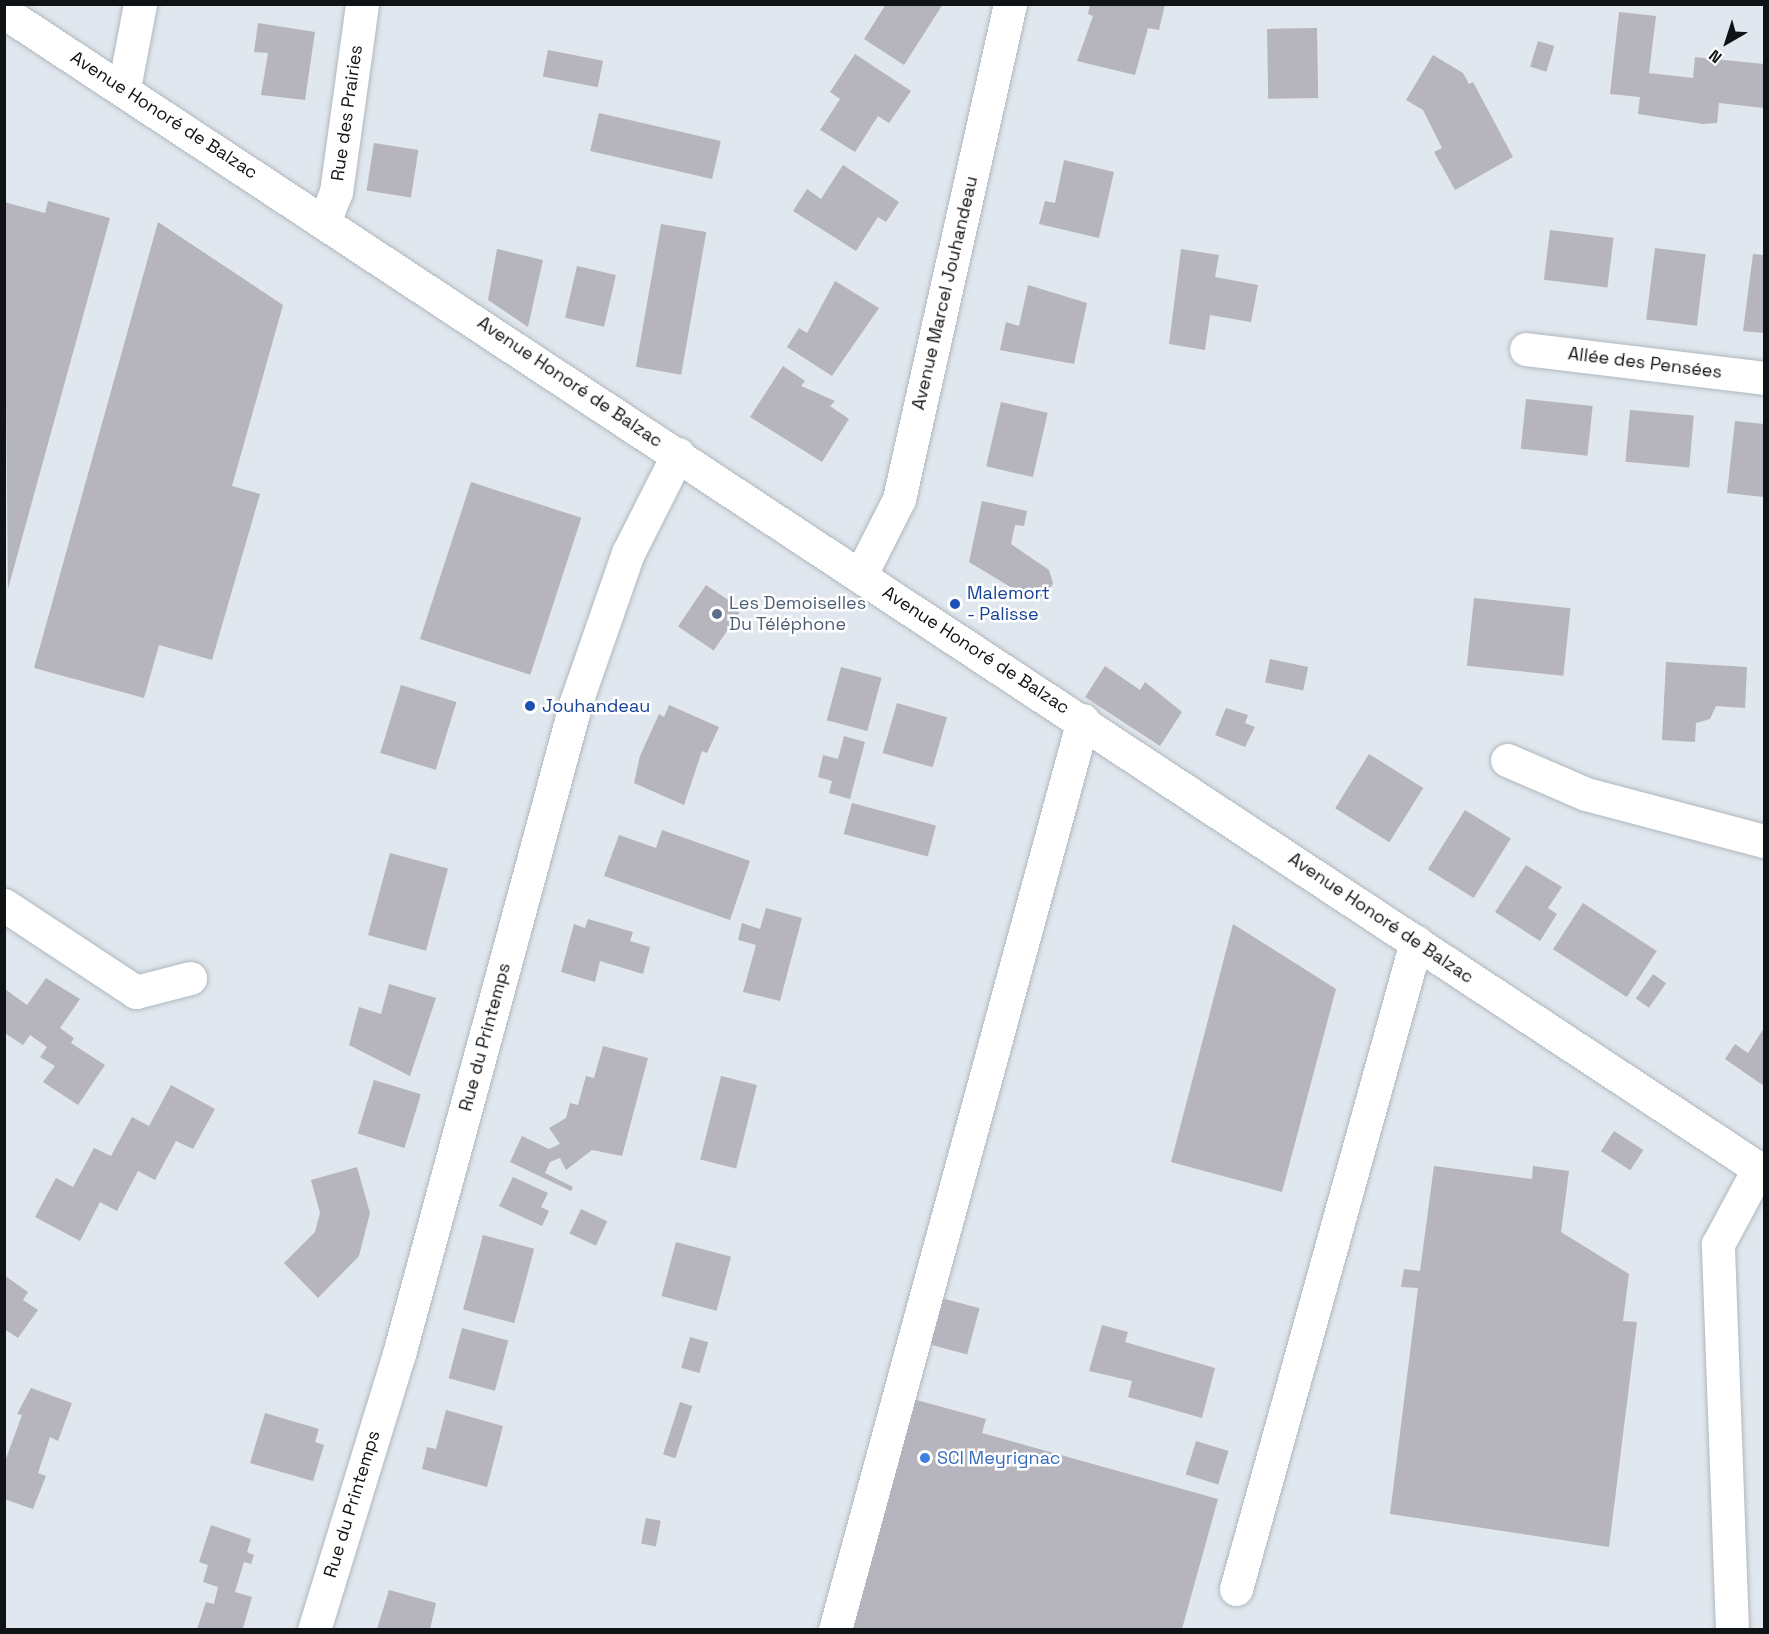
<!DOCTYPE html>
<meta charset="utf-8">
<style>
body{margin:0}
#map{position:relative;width:1769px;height:1634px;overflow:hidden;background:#e0e7ee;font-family:"Space Grotesk",sans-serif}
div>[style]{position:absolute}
.building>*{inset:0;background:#b6b4bd;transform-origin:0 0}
.roads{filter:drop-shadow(0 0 2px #b0b8be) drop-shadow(0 0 2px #b0b8be)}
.minor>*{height:33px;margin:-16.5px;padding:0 16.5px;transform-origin:16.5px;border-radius:16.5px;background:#fff}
.major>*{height:33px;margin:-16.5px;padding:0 16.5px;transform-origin:16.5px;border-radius:16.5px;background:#fff}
.dots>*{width:16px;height:16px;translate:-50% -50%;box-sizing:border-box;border:3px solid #fff;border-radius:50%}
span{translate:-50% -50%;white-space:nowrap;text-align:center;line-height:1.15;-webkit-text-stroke:5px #fff;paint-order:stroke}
.street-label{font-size:18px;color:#101315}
.transit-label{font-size:18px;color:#164399}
.left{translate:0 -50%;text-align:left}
.service-label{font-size:18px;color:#4e5e75}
.shop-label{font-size:18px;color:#366cbe}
.frame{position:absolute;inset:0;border:6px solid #101315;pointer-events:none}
.north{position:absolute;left:1697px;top:12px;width:60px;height:60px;-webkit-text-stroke:4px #fff;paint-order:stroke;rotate:219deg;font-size:16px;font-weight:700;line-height:24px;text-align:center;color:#101315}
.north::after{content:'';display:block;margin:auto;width:21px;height:27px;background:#101315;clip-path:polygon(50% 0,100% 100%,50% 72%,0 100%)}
</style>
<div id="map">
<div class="building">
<i style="clip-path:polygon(886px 4px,943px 4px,904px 65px,864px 39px)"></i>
<i style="clip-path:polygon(1090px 4px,1165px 4px,1159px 30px,1148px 28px,1135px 75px,1077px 61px,1093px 16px,1088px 14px)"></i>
<i style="clip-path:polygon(1619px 12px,1656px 16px,1649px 73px,1693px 78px,1695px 57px,1764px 64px,1764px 108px,1719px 103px,1717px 123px,1703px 124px,1638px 114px,1640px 97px,1610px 94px)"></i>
<i style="clip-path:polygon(258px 23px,315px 32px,305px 100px,261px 95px,268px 53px,254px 52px)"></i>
<i style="left:1317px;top:28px;width:70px;height:50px;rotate:89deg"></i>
<i style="left:1538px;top:41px;width:17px;height:27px;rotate:17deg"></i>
<i style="left:548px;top:50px;width:56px;height:27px;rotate:11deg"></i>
<i style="clip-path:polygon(855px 54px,911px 91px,889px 123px,878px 116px,855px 152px,820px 130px,840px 99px,830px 92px)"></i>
<i style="clip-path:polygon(1433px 55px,1463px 73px,1469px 84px,1473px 82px,1513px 157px,1455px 190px,1434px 152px,1442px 148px,1423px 110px,1406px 100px)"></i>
<i style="left:599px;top:113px;width:125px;height:39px;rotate:13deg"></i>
<i style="left:374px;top:143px;width:45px;height:48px;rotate:9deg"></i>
<i style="clip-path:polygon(1064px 160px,1114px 172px,1099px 238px,1039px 224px,1045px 201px,1055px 203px)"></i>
<i style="clip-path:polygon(843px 165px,899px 202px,886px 222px,878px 217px,856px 251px,793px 211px,807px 189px,821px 199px)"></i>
<i style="clip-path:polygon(48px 201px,110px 218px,8px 589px,4px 202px,45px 213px)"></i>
<i style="clip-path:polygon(158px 222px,283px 305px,232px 486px,260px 494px,212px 660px,159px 645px,144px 698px,34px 668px)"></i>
<i style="left:661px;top:224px;width:46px;height:145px;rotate:10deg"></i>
<i style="left:1550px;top:230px;width:64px;height:50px;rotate:7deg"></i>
<i style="left:1655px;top:248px;width:51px;height:72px;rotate:7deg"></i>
<i style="clip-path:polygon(497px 249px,543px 260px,528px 327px,488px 300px)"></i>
<i style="clip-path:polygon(1181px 249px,1219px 255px,1215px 277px,1258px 285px,1251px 322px,1210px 315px,1205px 350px,1169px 344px)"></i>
<i style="clip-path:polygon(1753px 254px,1764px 255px,1764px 333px,1743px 331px)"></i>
<i style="left:577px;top:266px;width:40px;height:53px;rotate:13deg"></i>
<i style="clip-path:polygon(835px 281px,879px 308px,832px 376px,787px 347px,799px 328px,807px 333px)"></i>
<i style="clip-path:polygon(1028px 285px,1087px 303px,1074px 364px,1000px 350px,1006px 322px,1019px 326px)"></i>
<i style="clip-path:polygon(783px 366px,805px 381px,801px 386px,835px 401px,830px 406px,849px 419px,822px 462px,750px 417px)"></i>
<i style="left:1526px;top:399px;width:67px;height:50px;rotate:6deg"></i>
<i style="left:1001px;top:402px;width:48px;height:66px;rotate:13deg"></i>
<i style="left:1630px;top:410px;width:64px;height:52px;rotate:5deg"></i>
<i style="clip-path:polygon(1735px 421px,1764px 424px,1764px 497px,1727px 493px)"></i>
<i style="left:471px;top:482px;width:116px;height:165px;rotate:18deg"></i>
<i style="clip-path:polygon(982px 501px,1027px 511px,1024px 526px,1015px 525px,1011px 544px,1049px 570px,1053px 583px,1047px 596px,1027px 597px,969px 562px)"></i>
<i style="left:706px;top:585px;width:43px;height:50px;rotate:34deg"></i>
<i style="left:1474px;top:598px;width:97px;height:68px;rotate:6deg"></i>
<i style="left:1270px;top:659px;width:39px;height:24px;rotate:12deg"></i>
<i style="clip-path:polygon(1666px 662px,1747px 667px,1745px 708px,1716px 706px,1710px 719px,1696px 723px,1695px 742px,1662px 740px)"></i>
<i style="clip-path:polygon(1105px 666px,1140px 690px,1145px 682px,1182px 712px,1160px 746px,1085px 697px)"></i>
<i style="left:841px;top:667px;width:42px;height:55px;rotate:15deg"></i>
<i style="left:401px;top:685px;width:58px;height:71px;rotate:17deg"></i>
<i style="left:897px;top:703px;width:52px;height:52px;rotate:16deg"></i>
<i style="clip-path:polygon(669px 705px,719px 727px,707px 753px,702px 751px,684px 805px,634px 783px,640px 756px,659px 714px,664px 717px)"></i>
<i style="clip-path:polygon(1226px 708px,1248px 715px,1245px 723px,1255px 727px,1245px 747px,1215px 735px)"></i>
<i style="clip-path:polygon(844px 736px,865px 742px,850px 799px,829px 793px,832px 781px,818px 777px,823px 755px,838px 759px)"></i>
<i style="left:1369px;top:754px;width:64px;height:64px;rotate:32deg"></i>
<i style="left:852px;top:803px;width:87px;height:32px;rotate:15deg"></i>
<i style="left:1465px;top:810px;width:54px;height:70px;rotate:32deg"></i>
<i style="clip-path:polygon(662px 830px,750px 861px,730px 920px,604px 876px,619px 835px,656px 848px)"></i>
<i style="left:390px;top:853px;width:60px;height:85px;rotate:15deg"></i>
<i style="clip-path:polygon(1526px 865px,1562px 887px,1548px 908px,1557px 914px,1540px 941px,1495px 912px)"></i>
<i style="left:1583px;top:903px;width:88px;height:55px;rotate:33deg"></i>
<i style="clip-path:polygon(766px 908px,802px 918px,780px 1001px,743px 992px,756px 945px,738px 940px,742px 923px,760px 929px)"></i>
<i style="clip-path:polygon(588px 919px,633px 932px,630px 941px,650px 947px,643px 974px,600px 961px,595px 982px,561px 972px,574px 924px,585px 928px)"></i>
<i style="clip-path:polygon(1233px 924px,1336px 989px,1282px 1192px,1171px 1162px)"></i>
<i style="left:1653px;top:974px;width:16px;height:30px;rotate:35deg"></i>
<i style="clip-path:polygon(46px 978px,80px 999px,60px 1028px,74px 1038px,71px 1043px,105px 1065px,78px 1105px,43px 1082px,55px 1066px,40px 1057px,47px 1047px,30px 1035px,23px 1045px,5px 1033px,5px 989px,27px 1005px)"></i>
<i style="clip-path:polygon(389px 984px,436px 998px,410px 1076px,349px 1045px,359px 1007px,381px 1014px)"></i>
<i style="clip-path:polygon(1764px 1028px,1764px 1086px,1725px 1059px,1735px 1044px,1748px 1053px)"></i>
<i style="clip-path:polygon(603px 1046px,648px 1058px,622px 1156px,592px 1150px,566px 1170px,560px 1158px,550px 1162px,545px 1173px,573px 1187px,571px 1191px,510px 1162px,522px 1136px,549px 1149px,560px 1144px,549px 1128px,566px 1118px,570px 1103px,578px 1105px,586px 1076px,594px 1078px)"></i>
<i style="left:721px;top:1076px;width:37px;height:86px;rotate:14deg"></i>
<i style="left:374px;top:1080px;width:49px;height:56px;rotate:17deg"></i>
<i style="clip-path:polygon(171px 1085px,215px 1109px,193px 1149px,176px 1141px,155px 1180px,138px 1171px,117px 1211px,100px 1202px,80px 1241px,35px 1217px,56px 1178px,73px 1187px,94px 1148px,111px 1156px,132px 1117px,149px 1126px)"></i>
<i style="left:1614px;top:1131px;width:35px;height:24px;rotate:33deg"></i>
<i style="clip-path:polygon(1434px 1166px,1532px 1179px,1533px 1166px,1569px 1171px,1561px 1232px,1629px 1274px,1623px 1321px,1637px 1322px,1609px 1547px,1390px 1514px,1418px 1288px,1401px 1287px,1404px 1269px,1420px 1271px)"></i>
<i style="clip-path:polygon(357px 1167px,370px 1213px,359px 1256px,318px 1298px,284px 1263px,315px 1232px,320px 1213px,311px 1180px)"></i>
<i style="clip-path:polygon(513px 1177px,548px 1193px,541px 1207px,549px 1211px,542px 1226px,499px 1206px)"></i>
<i style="left:581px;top:1209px;width:29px;height:27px;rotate:25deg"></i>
<i style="left:483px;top:1235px;width:53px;height:77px;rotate:15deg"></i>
<i style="left:676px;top:1242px;width:57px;height:56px;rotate:15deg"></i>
<i style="clip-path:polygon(4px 1275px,28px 1292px,23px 1300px,38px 1310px,18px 1338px,4px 1329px)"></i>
<i style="left:938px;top:1297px;width:43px;height:48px;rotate:15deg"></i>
<i style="clip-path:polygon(1102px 1325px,1128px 1332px,1125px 1342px,1215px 1368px,1202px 1418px,1128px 1397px,1132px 1381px,1089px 1371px)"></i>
<i style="left:462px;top:1328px;width:48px;height:52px;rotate:15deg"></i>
<i style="left:690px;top:1337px;width:19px;height:32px;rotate:16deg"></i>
<i style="clip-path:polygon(31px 1388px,72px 1403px,58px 1441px,50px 1437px,38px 1473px,46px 1476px,33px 1509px,4px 1499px,4px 1464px,22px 1415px,17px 1414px)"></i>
<i style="clip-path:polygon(909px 1398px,986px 1419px,982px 1433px,1218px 1499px,1182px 1629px,845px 1629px)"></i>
<i style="left:680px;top:1402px;width:13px;height:55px;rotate:18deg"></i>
<i style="clip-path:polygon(446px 1410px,503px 1426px,487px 1487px,422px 1469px,427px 1447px,436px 1449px)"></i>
<i style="clip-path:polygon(265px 1413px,319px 1429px,315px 1442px,324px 1445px,313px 1481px,250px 1463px)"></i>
<i style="left:1196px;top:1441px;width:34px;height:35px;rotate:17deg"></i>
<i style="left:646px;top:1518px;width:15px;height:26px;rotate:11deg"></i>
<i style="clip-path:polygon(211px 1525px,251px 1539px,247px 1552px,254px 1555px,251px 1564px,244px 1562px,235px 1592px,252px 1597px,243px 1628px,247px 1629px,197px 1629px,206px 1602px,214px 1604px,218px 1587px,203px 1582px,208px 1565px,199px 1562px)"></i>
<i style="clip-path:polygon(389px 1590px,436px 1603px,430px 1629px,377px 1629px)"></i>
</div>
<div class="roads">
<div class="minor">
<i style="left:124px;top:88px;width:86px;rotate:-79.2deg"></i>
<i style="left:325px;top:219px;width:29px;rotate:-68deg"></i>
<i style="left:336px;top:192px;width:190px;rotate:-82.1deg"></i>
<i style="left:1526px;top:349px;width:240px;rotate:6.9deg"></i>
<i style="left:861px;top:574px;width:84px;rotate:-63.1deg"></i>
<i style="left:899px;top:499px;width:507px;rotate:-77.36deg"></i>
<i style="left:1507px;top:760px;width:86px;rotate:23.3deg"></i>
<i style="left:1586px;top:794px;width:184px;rotate:14.8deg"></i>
<i style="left:4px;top:905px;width:158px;rotate:33.4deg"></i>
<i style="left:136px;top:992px;width:56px;rotate:-14.5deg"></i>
<i style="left:1236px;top:1589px;width:672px;rotate:-74.45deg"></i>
<i style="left:314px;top:1630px;width:289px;rotate:-72.9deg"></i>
<i style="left:399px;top:1354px;width:676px;rotate:-74.81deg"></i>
<i style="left:576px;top:702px;width:158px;rotate:-70.8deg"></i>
<i style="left:628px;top:553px;width:111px;rotate:-63.2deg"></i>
<i style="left:835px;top:1630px;width:943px;rotate:-74.76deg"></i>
<i style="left:1732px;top:1630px;width:386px;rotate:-92.1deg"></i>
<i style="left:1718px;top:1244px;width:86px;rotate:-61.7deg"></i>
</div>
<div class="major">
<i style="left:4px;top:12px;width:2108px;rotate:33.39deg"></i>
</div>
</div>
<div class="dots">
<i style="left:955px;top:604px;background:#1a4fb4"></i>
<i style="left:717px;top:614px;background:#5c6f8a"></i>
<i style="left:530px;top:706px;background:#1a4fb4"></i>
<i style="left:925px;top:1458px;background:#3f7fe0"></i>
</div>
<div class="street-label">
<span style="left:347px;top:113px;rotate:-82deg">Rue des Prairies</span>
<span style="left:164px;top:115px;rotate:33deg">Avenue Honoré de Balzac</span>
<span style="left:945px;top:293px;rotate:-77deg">Avenue Marcel Jouhandeau</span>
<span style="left:1645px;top:363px;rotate:7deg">Allée des Pensées</span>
<span style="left:570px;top:382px;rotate:34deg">Avenue Honoré de Balzac</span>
<span style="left:976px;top:650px;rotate:33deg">Avenue Honoré de Balzac</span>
<span style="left:1381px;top:918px;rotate:34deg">Avenue Honoré de Balzac</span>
<span style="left:485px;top:1037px;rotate:-75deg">Rue du Printemps</span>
<span style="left:352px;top:1504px;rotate:-73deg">Rue du Printemps</span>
</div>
<div class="transit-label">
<span class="left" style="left:967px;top:604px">Malemort<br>- Palisse</span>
<span class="left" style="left:542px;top:706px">Jouhandeau</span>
</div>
<div class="service-label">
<span class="left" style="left:729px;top:614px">Les Demoiselles<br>Du Téléphone</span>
</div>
<div class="shop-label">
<span class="left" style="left:937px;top:1458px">SCI Meyrignac</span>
</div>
<div class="frame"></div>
<div class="north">N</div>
</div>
